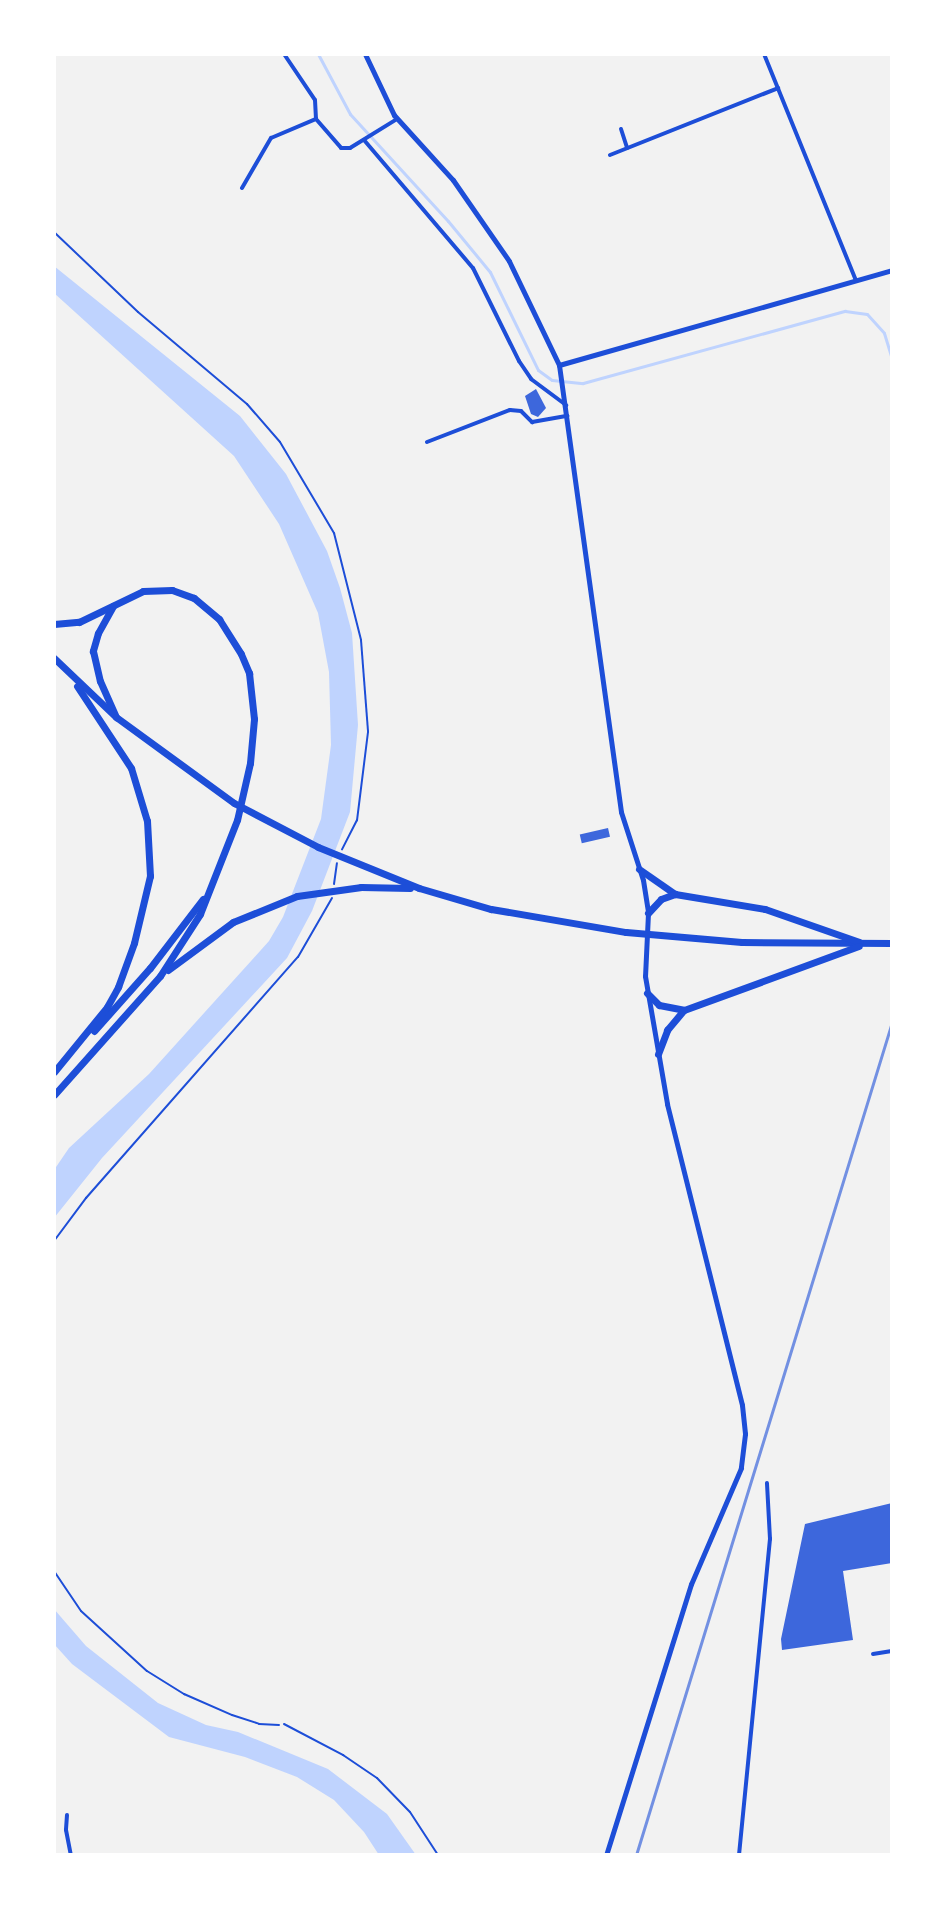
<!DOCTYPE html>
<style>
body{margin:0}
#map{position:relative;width:946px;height:1909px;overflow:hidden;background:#f2f2f2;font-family:Cabin,sans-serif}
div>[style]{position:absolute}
.water>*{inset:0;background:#bfd3fe}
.stream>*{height:3px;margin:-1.5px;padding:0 1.5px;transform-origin:1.5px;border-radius:1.5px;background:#bfd3fe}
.building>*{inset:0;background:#3d67dc;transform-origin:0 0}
.path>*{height:2px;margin:-1px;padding:0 1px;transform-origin:1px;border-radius:1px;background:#1d4ed8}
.service>*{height:2px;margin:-1px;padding:0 1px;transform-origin:1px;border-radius:1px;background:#1d4ed8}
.minor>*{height:4px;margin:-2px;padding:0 2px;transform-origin:2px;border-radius:2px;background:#1d4ed8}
.tertiary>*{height:5px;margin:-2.5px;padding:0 2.5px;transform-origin:2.5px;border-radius:2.5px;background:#1d4ed8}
.primary>*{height:7px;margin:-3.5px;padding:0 3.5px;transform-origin:3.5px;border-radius:3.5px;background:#1d4ed8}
.rail>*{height:3px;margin:-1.5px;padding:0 1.5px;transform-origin:1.5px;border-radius:1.5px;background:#7290e2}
span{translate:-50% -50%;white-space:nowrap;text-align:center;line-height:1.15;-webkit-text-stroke:6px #fff;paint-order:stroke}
.frame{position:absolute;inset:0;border:56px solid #fff;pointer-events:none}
</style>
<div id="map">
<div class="water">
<i style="clip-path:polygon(54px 266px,240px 416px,286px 474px,327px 551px,340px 588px,352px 633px,358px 725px,350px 812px,312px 911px,287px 958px,102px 1158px,54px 1218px,54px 1170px,69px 1148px,149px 1074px,269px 941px,283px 917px,321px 819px,331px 745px,329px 672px,318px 613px,279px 524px,234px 456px,54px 293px)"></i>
<i style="clip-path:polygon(54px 1609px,86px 1646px,158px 1703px,206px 1725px,238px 1732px,328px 1769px,387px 1814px,416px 1855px,379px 1855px,364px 1832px,334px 1800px,297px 1777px,245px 1757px,169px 1737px,72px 1664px,54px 1644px)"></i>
</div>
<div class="stream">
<i style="left:318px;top:54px;width:68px;rotate:61.9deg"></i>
<i style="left:350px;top:114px;width:145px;rotate:47.5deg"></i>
<i style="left:448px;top:221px;width:66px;rotate:50.5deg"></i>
<i style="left:490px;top:272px;width:109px;rotate:63.9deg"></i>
<i style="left:538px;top:370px;width:17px;rotate:36deg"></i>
<i style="left:552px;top:380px;width:31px;rotate:6deg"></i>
<i style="left:583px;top:383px;width:272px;rotate:-15.4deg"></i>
<i style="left:845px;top:311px;width:22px;rotate:8deg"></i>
<i style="left:867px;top:314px;width:25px;rotate:48deg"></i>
<i style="left:884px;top:333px;width:27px;rotate:73deg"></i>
</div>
<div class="building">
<i style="clip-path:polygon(536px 389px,546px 408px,538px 417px,531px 414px,525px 396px)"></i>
<i style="left:608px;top:828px;width:9px;height:29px;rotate:77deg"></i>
<i style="clip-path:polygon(892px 1503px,892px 1563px,843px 1571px,853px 1640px,782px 1650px,781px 1639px,805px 1524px)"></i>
</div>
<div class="path">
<i style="left:54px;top:232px;width:116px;rotate:43.6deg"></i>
<i style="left:138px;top:312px;width:143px;rotate:40.2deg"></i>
<i style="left:247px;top:404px;width:50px;rotate:49deg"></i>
<i style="left:280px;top:442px;width:106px;rotate:59.3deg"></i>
<i style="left:334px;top:533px;width:110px;rotate:75.8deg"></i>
<i style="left:361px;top:640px;width:92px;rotate:85.6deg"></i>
<i style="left:368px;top:732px;width:89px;rotate:97.1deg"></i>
<i style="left:357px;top:820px;width:33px;rotate:117deg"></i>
<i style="left:334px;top:884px;width:21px;rotate:-82deg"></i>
<i style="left:54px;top:1241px;width:54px;rotate:-53.3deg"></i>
<i style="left:86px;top:1198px;width:321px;rotate:-48.7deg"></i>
<i style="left:298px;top:957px;width:68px;rotate:-60deg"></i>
<i style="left:54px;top:1571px;width:48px;rotate:56deg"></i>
<i style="left:81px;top:1611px;width:89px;rotate:42.3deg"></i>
<i style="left:147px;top:1671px;width:44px;rotate:31.9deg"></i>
<i style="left:184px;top:1694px;width:52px;rotate:23.6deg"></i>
<i style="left:232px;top:1715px;width:28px;rotate:18deg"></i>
<i style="left:259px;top:1724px;width:20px;rotate:3deg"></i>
</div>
<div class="service">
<i style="left:284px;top:1724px;width:67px;rotate:27.7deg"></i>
<i style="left:343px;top:1755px;width:41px;rotate:34.1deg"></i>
<i style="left:377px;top:1778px;width:47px;rotate:45.9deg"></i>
<i style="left:410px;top:1812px;width:51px;rotate:56.9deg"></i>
</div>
<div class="minor">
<i style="left:284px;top:54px;width:55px;rotate:56deg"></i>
<i style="left:315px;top:100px;width:19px;rotate:87deg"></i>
<i style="left:764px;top:54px;width:245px;rotate:67.9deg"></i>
<i style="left:316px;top:119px;width:38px;rotate:49deg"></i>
<i style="left:341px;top:148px;width:9px"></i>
<i style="left:350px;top:148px;width:55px;rotate:-31.7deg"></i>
<i style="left:621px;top:129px;width:20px;rotate:72deg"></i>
<i style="left:364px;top:140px;width:168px;rotate:49.6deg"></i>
<i style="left:473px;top:268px;width:104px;rotate:63.7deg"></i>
<i style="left:519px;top:361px;width:22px;rotate:56deg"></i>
<i style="left:531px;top:379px;width:44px;rotate:36.6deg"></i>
<i style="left:610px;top:155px;width:181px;rotate:-21.7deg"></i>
<i style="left:242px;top:188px;width:58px;rotate:-59.9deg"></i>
<i style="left:271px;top:138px;width:49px;rotate:-22.9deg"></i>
<i style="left:427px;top:442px;width:89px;rotate:-21.1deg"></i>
<i style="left:510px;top:410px;width:11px;rotate:5deg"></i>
<i style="left:521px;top:411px;width:16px;rotate:45deg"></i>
<i style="left:532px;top:422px;width:36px;rotate:-10deg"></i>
<i style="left:873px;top:1654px;width:19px;rotate:-9deg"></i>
<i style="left:67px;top:1815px;width:15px;rotate:94deg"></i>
<i style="left:66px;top:1830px;width:25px;rotate:79deg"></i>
<i style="left:739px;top:1855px;width:318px;rotate:-84.4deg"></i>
<i style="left:770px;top:1539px;width:56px;rotate:-93.1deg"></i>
</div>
<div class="tertiary">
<i style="left:365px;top:54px;width:68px;rotate:64.6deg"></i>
<i style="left:394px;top:115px;width:88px;rotate:47.8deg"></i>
<i style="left:453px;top:180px;width:98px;rotate:55.3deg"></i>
<i style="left:509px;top:261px;width:115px;rotate:64.3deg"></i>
<i style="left:559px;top:365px;width:451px;rotate:82.1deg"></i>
<i style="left:621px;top:812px;width:71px;rotate:72.1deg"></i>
<i style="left:643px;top:880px;width:33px;rotate:81deg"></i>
<i style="left:648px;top:913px;width:63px;rotate:92.7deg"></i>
<i style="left:645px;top:976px;width:130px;rotate:80.2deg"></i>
<i style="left:667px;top:1104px;width:310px;rotate:76deg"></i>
<i style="left:742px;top:1405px;width:29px;rotate:84deg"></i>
<i style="left:745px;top:1434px;width:34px;rotate:97deg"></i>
<i style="left:741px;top:1468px;width:126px;rotate:113.3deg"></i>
<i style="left:691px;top:1584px;width:284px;rotate:107.4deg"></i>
<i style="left:559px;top:365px;width:346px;rotate:-15.9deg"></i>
</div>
<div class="primary">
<i style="left:113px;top:606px;width:31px;rotate:119deg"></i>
<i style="left:98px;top:633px;width:19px;rotate:106deg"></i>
<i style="left:93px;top:651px;width:31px;rotate:77deg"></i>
<i style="left:100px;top:681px;width:37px;rotate:66deg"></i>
<i style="left:54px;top:624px;width:25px;rotate:-5deg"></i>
<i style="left:79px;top:622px;width:71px;rotate:-25.8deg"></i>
<i style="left:143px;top:591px;width:29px;rotate:-2deg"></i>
<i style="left:172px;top:590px;width:23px;rotate:20deg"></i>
<i style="left:194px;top:598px;width:33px;rotate:40deg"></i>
<i style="left:219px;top:619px;width:41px;rotate:57.8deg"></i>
<i style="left:241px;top:654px;width:21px;rotate:67deg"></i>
<i style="left:249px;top:673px;width:46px;rotate:83.8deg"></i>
<i style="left:254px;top:719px;width:44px;rotate:95.2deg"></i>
<i style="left:250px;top:763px;width:58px;rotate:102.8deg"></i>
<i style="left:237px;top:820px;width:101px;rotate:111.5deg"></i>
<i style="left:200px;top:914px;width:74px;rotate:122.8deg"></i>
<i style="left:160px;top:976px;width:159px;rotate:131.7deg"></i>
<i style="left:54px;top:658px;width:86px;rotate:43.6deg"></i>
<i style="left:116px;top:717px;width:146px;rotate:36.1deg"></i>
<i style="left:234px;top:803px;width:95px;rotate:27.6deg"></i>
<i style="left:318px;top:847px;width:109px;rotate:22.1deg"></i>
<i style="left:419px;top:888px;width:75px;rotate:16.3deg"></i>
<i style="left:491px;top:909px;width:137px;rotate:9.7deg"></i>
<i style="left:626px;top:932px;width:116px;rotate:4.9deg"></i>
<i style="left:742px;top:942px;width:150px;rotate:0.4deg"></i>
<i style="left:639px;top:869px;width:44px;rotate:34.8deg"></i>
<i style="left:675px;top:894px;width:91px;rotate:9.5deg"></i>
<i style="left:765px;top:909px;width:100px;rotate:19.3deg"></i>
<i style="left:648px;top:913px;width:19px;rotate:-47deg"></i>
<i style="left:661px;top:899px;width:15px;rotate:-20deg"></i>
<i style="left:168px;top:970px;width:81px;rotate:-36.4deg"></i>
<i style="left:233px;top:922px;width:69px;rotate:-22.1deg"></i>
<i style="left:297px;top:896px;width:65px;rotate:-8deg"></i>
<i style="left:361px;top:887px;width:49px;rotate:1.2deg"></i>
<i style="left:647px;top:993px;width:17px;rotate:45deg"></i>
<i style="left:659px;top:1005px;width:25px;rotate:11deg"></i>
<i style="left:684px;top:1010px;width:186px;rotate:-20.1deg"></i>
<i style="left:94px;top:1031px;width:84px;rotate:-48.4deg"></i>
<i style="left:150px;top:968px;width:87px;rotate:-52.5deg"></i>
<i style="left:658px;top:1054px;width:26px;rotate:-69deg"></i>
<i style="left:667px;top:1030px;width:26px;rotate:-50deg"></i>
<i style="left:54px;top:1072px;width:84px;rotate:-50.8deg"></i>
<i style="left:107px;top:1007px;width:23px;rotate:-61deg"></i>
<i style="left:118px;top:987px;width:47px;rotate:-70deg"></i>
<i style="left:134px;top:943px;width:69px;rotate:-76.6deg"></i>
<i style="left:150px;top:876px;width:55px;rotate:-93.1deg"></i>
<i style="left:147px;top:821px;width:55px;rotate:-106.8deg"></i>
<i style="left:131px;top:768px;width:98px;rotate:-123.4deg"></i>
</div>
<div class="rail">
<i style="left:636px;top:1855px;width:871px;rotate:-72.92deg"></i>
</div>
<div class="frame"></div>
</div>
